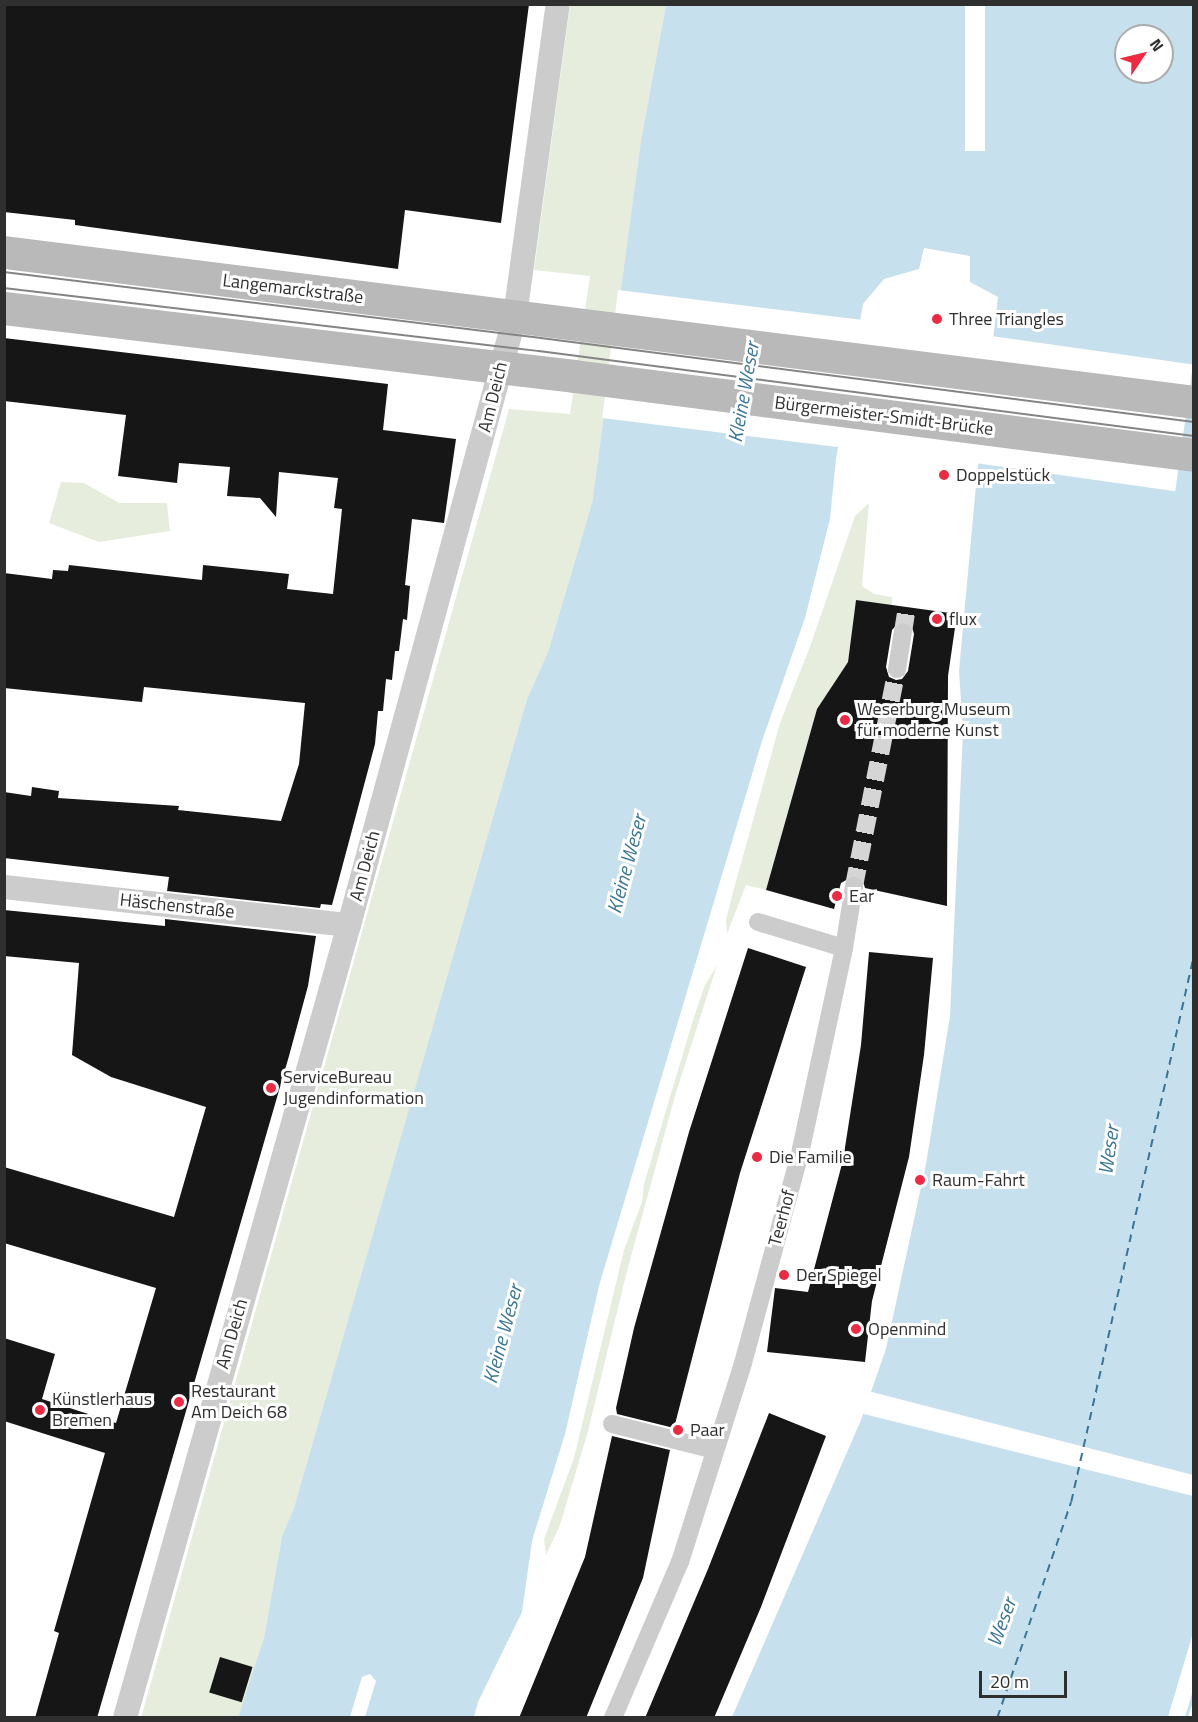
<!DOCTYPE html>
<meta charset="utf-8">
<style>
body{margin:0}
#map{position:relative;width:1198px;height:1722px;overflow:hidden;background:#fff;font-family:"Titillium Web",sans-serif}
div>[style]{position:absolute}
.green>*{inset:0;background:#e6eddc}
.water>*{inset:0;background:#c7e0ed}
.pier>*{inset:0;background:#fff;transform-origin:0 0}
.ferry>*{height:1.5px;margin-top:-0.75px;transform-origin:0;background:repeating-linear-gradient(90deg,#387595 0 8px,transparent 0 14px)}
.building>*{inset:0;background:#161616;transform-origin:0 0}
.pedestrian-tunnel>*{height:18px;margin-top:-9px;transform-origin:0;background:repeating-linear-gradient(90deg,#d5d5d5 0 18px,transparent 0 27px)}
.pedestrian>*{height:18px;margin:-9px;padding:0 9px;transform-origin:9px;border-radius:9px;background:#ccc}
.minor>*{height:24px;margin:-12px;padding:0 12px;transform-origin:12px;border-radius:12px;background:#ccc}
.secondary>*{height:33px;margin:-16.5px;padding:0 16.5px;transform-origin:16.5px;border-radius:16.5px;background:#b9b9b9}
.tram>*{height:1.5px;margin:-0.75px;padding:0 0.75px;transform-origin:0.75px;border-radius:0.75px;background:#848484}
.dots>*{width:16px;height:16px;translate:-50% -50%;box-sizing:border-box;border:3px solid #fff;border-radius:50%}
span{translate:-50% -50%;white-space:nowrap;text-align:center;line-height:1.15;-webkit-text-stroke:6px #fff;paint-order:stroke}
.street-label{font-size:18px;color:#2f2f2f}
.poi-label{font-size:18px;color:#2f2f2f}
.left{translate:0 -50%;text-align:left}
.water-label{font-size:20px;color:#387595;font-style:italic}
.frame{position:absolute;inset:0;border:6px solid #2f2f2f;pointer-events:none}
.north{position:absolute;left:1114px;top:24px;width:60px;height:60px;box-sizing:border-box;background:#fff;border:2px solid #acacac;border-radius:50%;rotate:55deg;font-size:16px;font-weight:700;line-height:24px;text-align:center;color:#2f2f2f}
.north::after{content:'';display:block;margin:auto;width:21px;height:27px;background:#ee2941;clip-path:polygon(50% 0,100% 100%,50% 72%,0 100%)}
.scale{position:absolute;left:979px;top:1671px;width:88px;height:27px;box-sizing:border-box;border:3px solid #2f2f2f;border-top:0;padding-left:8px;font-size:18px;line-height:21px;white-space:nowrap;color:#2f2f2f;-webkit-text-stroke:4px #fff;paint-order:stroke}
</style>
<div id="map">
<div class="green">
<i style="clip-path:polygon(570px 5px,666px 5px,641px 140px,592px 503px,548px 652px,527px 699px,294px 1509px,282px 1536px,264px 1638px,245px 1701px,238px 1717px,141px 1718px,509px 409px,570px 414px,590px 276px,534px 270px)"></i>
<i style="clip-path:polygon(61px 482px,84px 483px,119px 503px,167px 503px,170px 531px,99px 542px,49px 523px)"></i>
<i style="clip-path:polygon(869px 503px,862px 586px,874px 594px,892px 597px,892px 605px,856px 600px,848px 662px,817px 709px,766px 890px,746px 885px,727px 934px,726px 920px,733px 892px,780px 723px,811px 644px,855px 516px)"></i>
<i style="clip-path:polygon(717px 965px,675px 1096px,627px 1271px,587px 1435px,560px 1525px,546px 1555px,544px 1539px,574px 1458px,624px 1250px,642px 1202px,644px 1184px,693px 1020px,705px 985px)"></i>
</div>
<div class="water">
<i style="clip-path:polygon(evenodd,666px 5px,1193px 5px,1194px 1700px,1188px 1717px,732px 1717px,861px 1420px,886px 1349px,926px 1164px,950px 1016px,963px 731px,959px 671px,977px 474px,998px 297px,970px 282px,970px 256px,924px 248px,919px 269px,884px 279px,863px 304px,836px 459px,830px 519px,805px 618px,762px 741px,599px 1286px,565px 1434px,532px 1541px,522px 1612px,478px 1702px,474px 1717px,365px 1717px,376px 1681px,370px 1674px,362px 1677px,350px 1717px,238px 1718px,264px 1638px,282px 1536px,294px 1508px,527px 699px,548px 652px,592px 503px,641px 140px,666px 5px,1126px 36px,1162px 36px,1162px 72px,1126px 72px,1126px 36px)"></i>
</div>
<div class="pier">
<i style="left:965px;top:5px;width:20px;height:146px"></i>
<i style="left:618px;top:290px;width:249px;height:129px;rotate:7deg"></i>
<i style="left:991px;top:336px;width:204px;height:128px;rotate:8deg"></i>
<i style="clip-path:polygon(868px 1391px,1193px 1475px,1193px 1496px,860px 1413px)"></i>
<i style="clip-path:polygon(1193px 1633px,1193px 1690px,1185px 1717px,1168px 1717px)"></i>
</div>
<div class="ferry">
<i style="left:997px;top:1718px;width:228px;rotate:-71.1deg"></i>
<i style="left:1071px;top:1502px;width:562px;rotate:-77.35deg"></i>
</div>
<div class="building">
<i style="clip-path:polygon(4px 4px,529px 4px,501px 223px,405px 210px,398px 269px,75px 225px,75px 220px,4px 212px)"></i>
<i style="clip-path:polygon(4px 338px,388px 384px,383px 430px,456px 439px,444px 523px,412px 519px,405px 585px,410px 586px,407px 620px,403px 619px,399px 651px,395px 651px,392px 680px,386px 679px,383px 711px,378px 711px,375px 744px,332px 905px,321px 904px,320px 908px,167px 891px,169px 877px,4px 858px,4px 792px,31px 796px,32px 787px,59px 791px,58px 798px,179px 806px,178px 810px,281px 821px,299px 764px,305px 703px,144px 687px,142px 702px,4px 688px,4px 573px,52px 579px,53px 570px,68px 571px,69px 565px,202px 580px,203px 565px,289px 574px,287px 589px,333px 594px,342px 509px,334px 508px,338px 478px,279px 472px,276px 517px,260px 498px,227px 496px,230px 467px,179px 463px,177px 483px,118px 476px,126px 415px,4px 401px)"></i>
<i style="clip-path:polygon(evenodd,856px 600px,957px 614px,948px 676px,947px 906px,865px 888px,862px 878px,855px 875px,841px 883px,834px 909px,766px 890px,817px 709px,848px 662px,856px 600px,900px 621px,911px 624px,914px 634px,908px 671px,902px 679px,896px 680px,889px 677px,886px 667px,892px 630px,900px 621px)"></i>
<i style="clip-path:polygon(4px 910px,165px 926px,165px 919px,316px 936px,308px 986px,289px 1056px,97px 1718px,35px 1718px,59px 1633px,54px 1631px,105px 1453px,4px 1421px,4px 1338px,55px 1354px,42px 1399px,116px 1423px,156px 1288px,4px 1243px,4px 1167px,174px 1217px,206px 1107px,111px 1077px,72px 1055px,79px 963px,4px 956px)"></i>
<i style="clip-path:polygon(748px 948px,806px 967px,740px 1173px,674px 1428px,617px 1414px,616px 1408px,634px 1328px,689px 1132px)"></i>
<i style="clip-path:polygon(869px 952px,933px 958px,924px 1055px,909px 1157px,872px 1301px,865px 1362px,767px 1352px,775px 1288px,808px 1292px,843px 1160px,861px 1045px)"></i>
<i style="clip-path:polygon(769px 1413px,826px 1436px,761px 1607px,714px 1718px,645px 1718px,708px 1569px)"></i>
<i style="clip-path:polygon(612px 1436px,670px 1450px,643px 1578px,586px 1718px,519px 1718px,585px 1557px)"></i>
<i style="left:220px;top:1657px;width:34px;height:37px;rotate:17deg"></i>
</div>
<div class="pedestrian-tunnel">
<i style="left:903px;top:632px;width:25px;rotate:-81deg"></i>
<i style="left:854px;top:886px;width:221px;rotate:-78.8deg"></i>
</div>
<div class="pedestrian">
<i style="left:897px;top:669px;width:37px;rotate:-81deg"></i>
<i style="left:758px;top:922px;width:90px;rotate:16.8deg"></i>
<i style="left:612px;top:1424px;width:106px;rotate:14.2deg"></i>
<i style="left:613px;top:1718px;width:170px;rotate:-66.8deg"></i>
<i style="left:680px;top:1562px;width:209px;rotate:-72.4deg"></i>
<i style="left:743px;top:1363px;width:222px;rotate:-74.8deg"></i>
<i style="left:801px;top:1149px;width:206px;rotate:-77.9deg"></i>
<i style="left:844px;top:948px;width:63px;rotate:-80.8deg"></i>
</div>
<div class="minor">
<i style="left:4px;top:887px;width:347px;rotate:6.3deg"></i>
<i style="left:125px;top:1718px;width:824px;rotate:-74.23deg"></i>
<i style="left:349px;top:925px;width:631px;rotate:-74.75deg"></i>
<i style="left:515px;top:316px;width:315px;rotate:-82.2deg"></i>
</div>
<div class="secondary">
<i style="left:4px;top:252px;width:1199px;rotate:7.18deg"></i>
<i style="left:4px;top:308px;width:574px;rotate:6.8deg"></i>
<i style="left:574px;top:376px;width:625px;rotate:7.26deg"></i>
</div>
<div class="tram">
<i style="left:4px;top:272px;width:541px;rotate:7.01deg"></i>
<i style="left:541px;top:338px;width:658px;rotate:7.33deg"></i>
<i style="left:4px;top:288px;width:539px;rotate:6.72deg"></i>
<i style="left:539px;top:351px;width:660px;rotate:7.39deg"></i>
</div>
<div class="dots">
<i style="left:937px;top:319px;background:#ee2941"></i>
<i style="left:944px;top:475px;background:#ee2941"></i>
<i style="left:937px;top:619px;background:#ee2941"></i>
<i style="left:845px;top:720px;background:#ee2941"></i>
<i style="left:837px;top:896px;background:#ee2941"></i>
<i style="left:271px;top:1088px;background:#ee2941"></i>
<i style="left:757px;top:1157px;background:#ee2941"></i>
<i style="left:920px;top:1180px;background:#ee2941"></i>
<i style="left:784px;top:1275px;background:#ee2941"></i>
<i style="left:856px;top:1329px;background:#ee2941"></i>
<i style="left:179px;top:1402px;background:#ee2941"></i>
<i style="left:40px;top:1410px;background:#ee2941"></i>
<i style="left:678px;top:1430px;background:#ee2941"></i>
</div>
<div class="street-label">
<span style="left:293px;top:289px;rotate:7deg">Langemarckstraße</span>
<span style="left:493px;top:397px;rotate:-76deg">Am Deich</span>
<span style="left:884px;top:416px;rotate:7deg">Bürgermeister-Smidt-Brücke</span>
<span style="left:365px;top:866px;rotate:-75deg">Am Deich</span>
<span style="left:177px;top:906px;rotate:6deg">Häschenstraße</span>
<span style="left:782px;top:1218px;rotate:-75deg">Teerhof</span>
<span style="left:232px;top:1334px;rotate:-74deg">Am Deich</span>
</div>
<div class="poi-label">
<span class="left" style="left:949px;top:319px">Three Triangles</span>
<span class="left" style="left:956px;top:475px">Doppelstück</span>
<span class="left" style="left:949px;top:619px">flux</span>
<span class="left" style="left:857px;top:720px">Weserburg Museum<br>für moderne Kunst</span>
<span class="left" style="left:849px;top:896px">Ear</span>
<span class="left" style="left:283px;top:1088px">ServiceBureau<br>Jugendinformation</span>
<span class="left" style="left:769px;top:1157px">Die Familie</span>
<span class="left" style="left:932px;top:1180px">Raum-Fahrt</span>
<span class="left" style="left:796px;top:1275px">Der Spiegel</span>
<span class="left" style="left:868px;top:1329px">Openmind</span>
<span class="left" style="left:191px;top:1402px">Restaurant<br>Am Deich 68</span>
<span class="left" style="left:52px;top:1410px">Künstlerhaus<br>Bremen</span>
<span class="left" style="left:690px;top:1430px">Paar</span>
</div>
<div class="water-label">
<span style="left:743px;top:392px;rotate:-80deg">Kleine Weser</span>
<span style="left:626px;top:864px;rotate:-75deg">Kleine Weser</span>
<span style="left:1108px;top:1150px;rotate:-82deg">Weser</span>
<span style="left:502px;top:1334px;rotate:-75deg">Kleine Weser</span>
<span style="left:1001px;top:1622px;rotate:-70deg">Weser</span>
</div>
<div class="frame"></div>
<div class="north">N</div>
<div class="scale">20 m</div>
</div>
